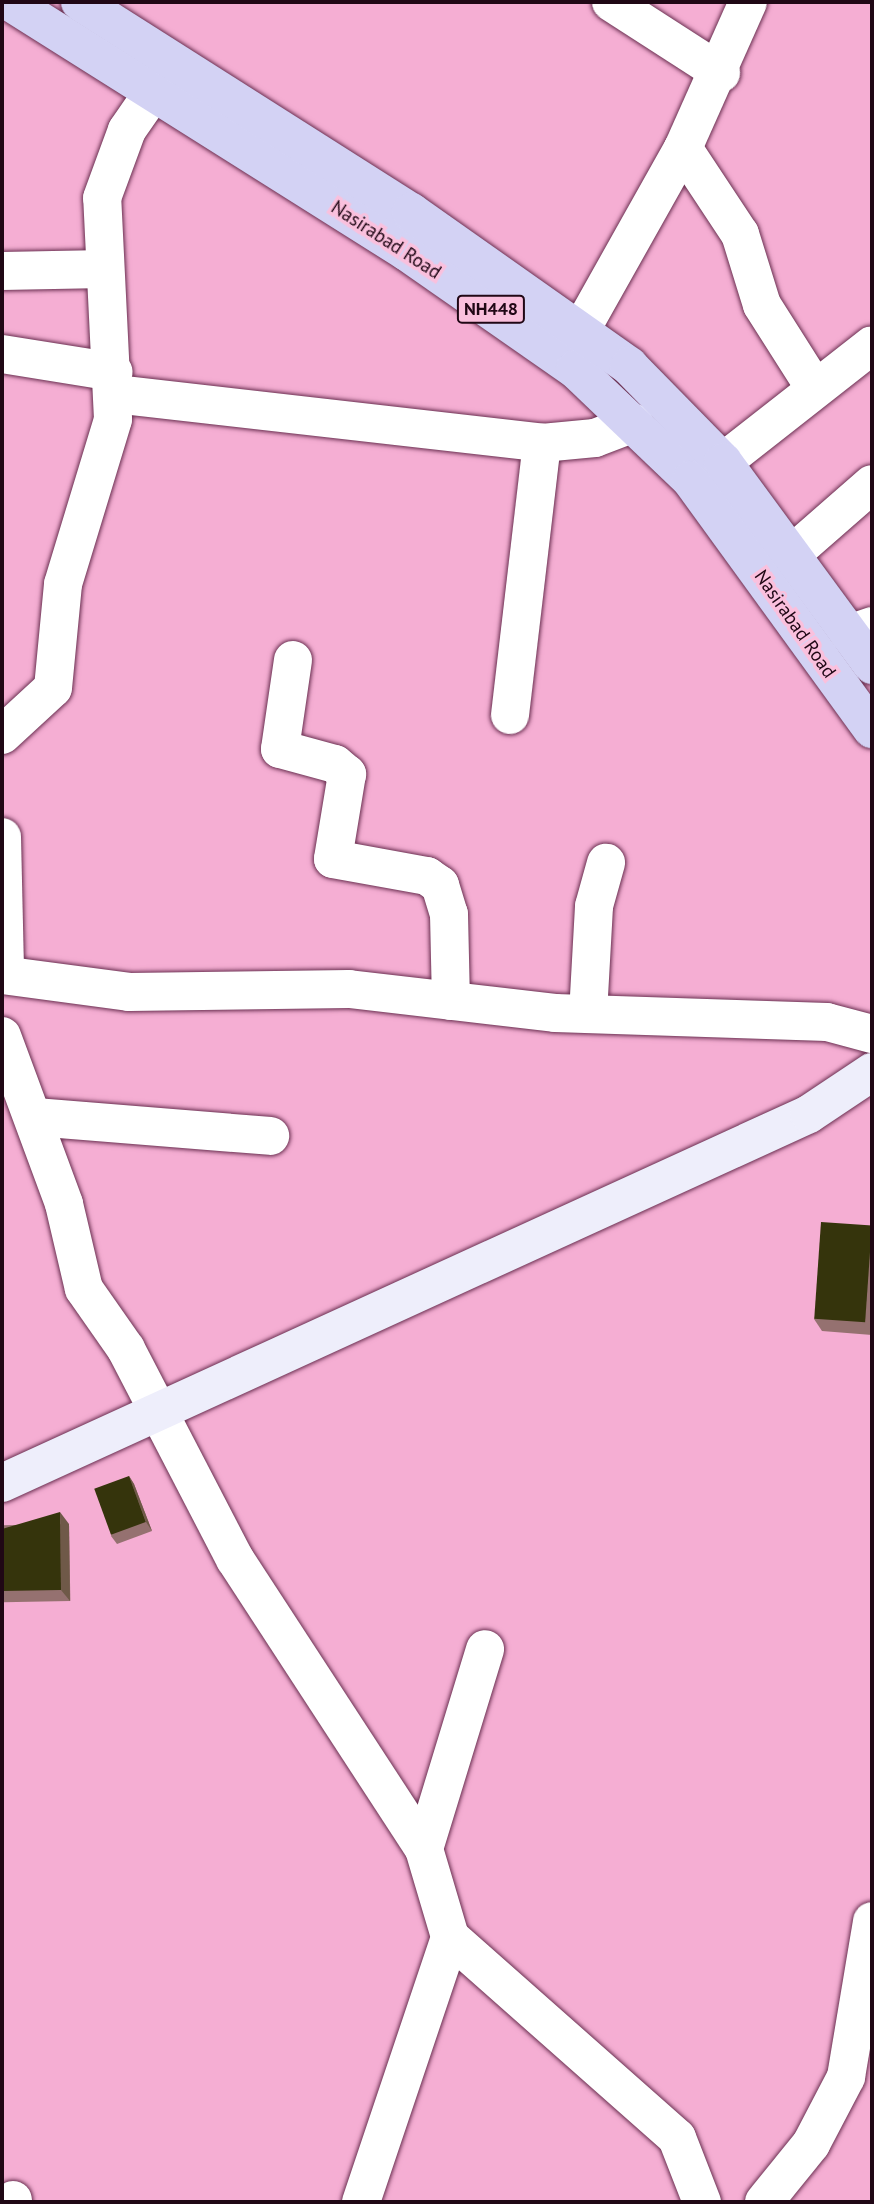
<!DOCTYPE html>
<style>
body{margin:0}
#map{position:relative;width:874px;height:2204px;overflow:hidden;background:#f5aed3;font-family:"PT Sans",sans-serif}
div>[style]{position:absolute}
.roads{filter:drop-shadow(0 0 2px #6a2f51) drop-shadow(0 0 2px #6a2f51)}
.minor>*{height:38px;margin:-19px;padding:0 19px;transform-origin:19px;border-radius:19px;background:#fff}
.secondary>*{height:38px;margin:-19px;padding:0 19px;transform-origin:19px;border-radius:19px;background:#eeeefb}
.trunk>*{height:38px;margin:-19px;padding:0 19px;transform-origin:19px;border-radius:19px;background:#d3d2f4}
.wall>*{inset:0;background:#957170;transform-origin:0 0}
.shaded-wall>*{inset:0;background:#6f5948}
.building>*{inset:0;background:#35340c;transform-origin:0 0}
span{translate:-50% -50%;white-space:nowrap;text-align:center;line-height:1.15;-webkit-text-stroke:7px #fac0dd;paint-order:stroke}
.shield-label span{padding:2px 5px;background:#fac0dd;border:2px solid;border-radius:5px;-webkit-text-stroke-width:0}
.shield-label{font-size:18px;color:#200715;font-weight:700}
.street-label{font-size:19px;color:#200715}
.frame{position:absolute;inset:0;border:4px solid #200715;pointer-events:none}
</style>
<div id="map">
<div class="roads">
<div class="minor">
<i style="left:611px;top:2px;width:131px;rotate:32.8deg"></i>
<i style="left:683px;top:148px;width:103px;rotate:56.5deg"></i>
<i style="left:740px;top:234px;width:74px;rotate:72.8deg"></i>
<i style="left:762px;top:305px;width:97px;rotate:57.6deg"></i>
<i style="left:2px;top:271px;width:103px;rotate:-1.1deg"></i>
<i style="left:582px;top:328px;width:206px;rotate:-60.7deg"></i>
<i style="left:683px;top:148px;width:160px;rotate:-66deg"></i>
<i style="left:2px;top:354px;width:113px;rotate:9.1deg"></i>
<i style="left:115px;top:394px;width:430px;rotate:6.5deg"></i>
<i style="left:542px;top:443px;width:53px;rotate:-5.4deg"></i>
<i style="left:595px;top:438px;width:42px;rotate:-21deg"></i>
<i style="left:723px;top:462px;width:189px;rotate:-38.1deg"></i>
<i style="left:792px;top:554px;width:106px;rotate:-41.2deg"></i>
<i style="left:849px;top:634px;width:24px;rotate:-19deg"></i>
<i style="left:293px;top:660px;width:90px;rotate:98.3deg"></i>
<i style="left:280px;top:749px;width:57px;rotate:15.3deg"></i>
<i style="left:335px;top:764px;width:16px;rotate:40deg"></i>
<i style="left:347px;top:774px;width:86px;rotate:99.4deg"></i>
<i style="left:333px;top:859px;width:96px;rotate:10.3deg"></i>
<i style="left:427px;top:876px;width:16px;rotate:35deg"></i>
<i style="left:440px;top:885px;width:30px;rotate:73deg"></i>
<i style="left:449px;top:914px;width:87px;rotate:88.7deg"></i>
<i style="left:510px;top:715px;width:274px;rotate:-83.3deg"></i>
<i style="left:2px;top:735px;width:69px;rotate:-42.7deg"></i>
<i style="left:53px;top:688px;width:104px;rotate:-84.5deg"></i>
<i style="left:63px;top:584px;width:172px;rotate:-73.1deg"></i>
<i style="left:113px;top:419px;width:221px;rotate:-92.8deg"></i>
<i style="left:102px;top:198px;width:72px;rotate:-69.8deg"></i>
<i style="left:127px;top:130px;width:47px;rotate:-55.3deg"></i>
<i style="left:2px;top:837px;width:137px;rotate:88.7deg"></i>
<i style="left:2px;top:975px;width:128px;rotate:7.6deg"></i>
<i style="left:129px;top:992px;width:220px;rotate:-0.8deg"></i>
<i style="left:349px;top:989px;width:207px;rotate:6.6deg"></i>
<i style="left:555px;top:1013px;width:272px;rotate:1.9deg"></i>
<i style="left:827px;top:1022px;width:47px;rotate:14.9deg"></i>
<i style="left:588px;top:1014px;width:108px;rotate:-86.8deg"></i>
<i style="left:594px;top:906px;width:45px;rotate:-74.4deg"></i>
<i style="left:2px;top:1036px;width:179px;rotate:69.7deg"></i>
<i style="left:64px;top:1204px;width:87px;rotate:76.8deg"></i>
<i style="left:84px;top:1289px;width:73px;rotate:55deg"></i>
<i style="left:126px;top:1349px;width:237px;rotate:62.6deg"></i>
<i style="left:235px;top:1559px;width:346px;rotate:56.9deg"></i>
<i style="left:424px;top:1849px;width:92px;rotate:73.5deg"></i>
<i style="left:450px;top:1937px;width:303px;rotate:41.5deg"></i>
<i style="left:677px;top:2138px;width:69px;rotate:68.7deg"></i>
<i style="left:35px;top:1117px;width:236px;rotate:4.6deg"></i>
<i style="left:424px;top:1849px;width:209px;rotate:-73deg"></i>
<i style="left:13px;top:2202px;width:2px;rotate:-90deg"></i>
<i style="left:361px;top:2202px;width:280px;rotate:-71.4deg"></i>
<i style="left:764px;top:2202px;width:75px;rotate:-51deg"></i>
<i style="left:811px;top:2144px;width:76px;rotate:-62.4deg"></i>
<i style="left:846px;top:2077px;width:158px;rotate:-80.5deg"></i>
</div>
<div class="secondary">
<i style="left:2px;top:1483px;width:887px;rotate:-24.57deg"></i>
<i style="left:809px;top:1114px;width:76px;rotate:-33.7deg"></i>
</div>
<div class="trunk">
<i style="left:10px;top:2px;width:469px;rotate:32.2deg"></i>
<i style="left:407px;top:252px;width:205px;rotate:34.9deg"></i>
<i style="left:575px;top:369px;width:161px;rotate:43.7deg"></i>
<i style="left:691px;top:480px;width:308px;rotate:54deg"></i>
<i style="left:80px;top:2px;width:392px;rotate:32.4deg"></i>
<i style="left:411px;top:212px;width:267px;rotate:35.2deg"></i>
<i style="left:629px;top:366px;width:134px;rotate:45.6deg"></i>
<i style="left:723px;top:462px;width:252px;rotate:53.7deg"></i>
</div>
</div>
<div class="wall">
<i style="clip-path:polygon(872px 1226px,872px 1335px,822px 1331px,814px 1319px)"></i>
<i style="clip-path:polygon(129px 1476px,134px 1484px,152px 1531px,117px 1544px,111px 1536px)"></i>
<i style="left:69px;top:1524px;width:77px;height:67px;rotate:89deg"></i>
</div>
<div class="shaded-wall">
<i style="clip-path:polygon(129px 1476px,134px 1484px,152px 1531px,146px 1522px)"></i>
<i style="clip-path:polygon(60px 1512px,69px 1524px,70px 1601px,61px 1590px)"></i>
</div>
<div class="building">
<i style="left:821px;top:1222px;width:51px;height:97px;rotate:4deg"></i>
<i style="left:129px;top:1476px;width:49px;height:37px;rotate:70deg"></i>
<i style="clip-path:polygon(60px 1512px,61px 1590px,2px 1591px,2px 1529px)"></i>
</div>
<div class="shield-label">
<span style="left:491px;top:309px">NH448</span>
</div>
<div class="street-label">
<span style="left:386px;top:240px;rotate:33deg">Nasirabad Road</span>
<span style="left:795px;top:624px;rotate:55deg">Nasirabad Road</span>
</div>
<div class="frame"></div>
</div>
